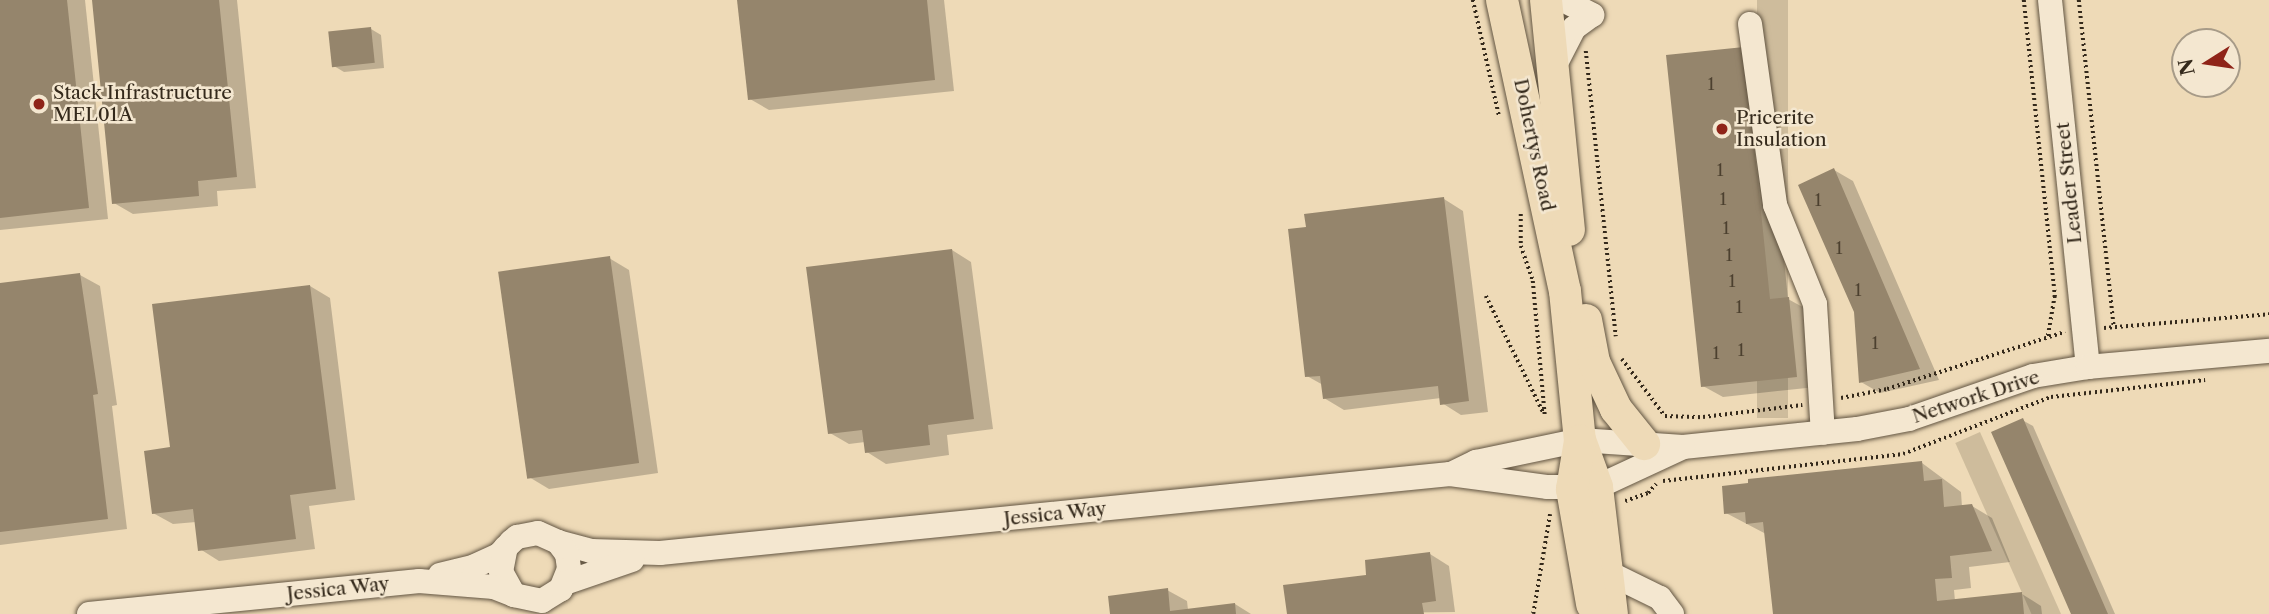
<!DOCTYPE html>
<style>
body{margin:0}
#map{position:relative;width:2269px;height:614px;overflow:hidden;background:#eedab7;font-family:"Libre Caslon Text",serif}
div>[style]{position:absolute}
.green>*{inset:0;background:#cebc9c;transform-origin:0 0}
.shadow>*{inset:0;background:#0003}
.building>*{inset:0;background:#95856c;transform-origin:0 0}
.path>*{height:3.5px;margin-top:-1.75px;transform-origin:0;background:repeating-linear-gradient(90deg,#34291b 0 2px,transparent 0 5.5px)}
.roads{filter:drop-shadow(0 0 2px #625542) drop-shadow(0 0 2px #625542)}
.minor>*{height:24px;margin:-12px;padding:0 12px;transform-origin:12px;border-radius:12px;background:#f4e7d0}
.major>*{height:32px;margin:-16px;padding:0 16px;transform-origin:16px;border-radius:16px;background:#eedab7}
.dots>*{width:19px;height:19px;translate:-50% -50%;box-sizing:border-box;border:4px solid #f4e7d0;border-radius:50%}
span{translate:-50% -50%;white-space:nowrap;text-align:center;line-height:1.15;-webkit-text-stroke:5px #f4e7d0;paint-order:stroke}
.number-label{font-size:16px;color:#4c402f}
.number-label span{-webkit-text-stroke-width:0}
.poi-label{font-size:19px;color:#34291b}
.left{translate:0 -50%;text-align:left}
.street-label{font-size:19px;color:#34291b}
.north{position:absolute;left:2171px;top:28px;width:70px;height:70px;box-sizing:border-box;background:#f4e7d0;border:2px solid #a79b88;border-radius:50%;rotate:258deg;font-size:19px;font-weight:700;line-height:28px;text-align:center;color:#34291b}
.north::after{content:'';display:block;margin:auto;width:24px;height:32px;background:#8f2418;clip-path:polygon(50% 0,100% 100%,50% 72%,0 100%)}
</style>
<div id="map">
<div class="green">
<i style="left:1757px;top:0;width:31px;height:418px"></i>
<i style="left:1980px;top:432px;width:199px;height:27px;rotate:66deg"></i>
</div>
<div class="shadow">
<i style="clip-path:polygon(0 0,85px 0,108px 219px,0 230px)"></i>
<i style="clip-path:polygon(93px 0,237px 0,256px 188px,217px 191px,218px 206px,133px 214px,114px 203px)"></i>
<i style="clip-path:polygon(739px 0,944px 0,954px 91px,769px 110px,750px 99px)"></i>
<i style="clip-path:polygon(371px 29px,381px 35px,384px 68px,344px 72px,334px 66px)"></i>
<i style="clip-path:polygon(1764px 60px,1788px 299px,1808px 310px,1816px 387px,1723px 397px,1703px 386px)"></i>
<i style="clip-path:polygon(1834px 170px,1853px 181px,1939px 380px,1880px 393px,1861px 382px,1855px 311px)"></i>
<i style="clip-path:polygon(1444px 199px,1463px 211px,1488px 412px,1461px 415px,1442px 403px,1441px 398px,1344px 410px,1324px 398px,1323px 385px,1307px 376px)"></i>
<i style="clip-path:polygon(952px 250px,971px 262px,993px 429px,947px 435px,949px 455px,886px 464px,867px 452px,865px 442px,849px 444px,830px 433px)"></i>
<i style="clip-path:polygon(609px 258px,629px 270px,658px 473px,549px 489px,529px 477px)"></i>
<i style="clip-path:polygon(80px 275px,100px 286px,117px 405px,112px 406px,127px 529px,0 545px,0 285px)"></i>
<i style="clip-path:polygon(310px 286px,330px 298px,355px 500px,309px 506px,315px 549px,219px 561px,200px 549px,196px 522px,173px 524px,153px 513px,172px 449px)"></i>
<i style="clip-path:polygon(2022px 420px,2033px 426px,2115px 614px,2073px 614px)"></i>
<i style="clip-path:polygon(1922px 463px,1961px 492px,1962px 507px,1972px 506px,1992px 518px,2010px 562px,1969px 567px,1971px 588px,1954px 590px,1955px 601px,2022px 594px,2041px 606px,2042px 614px,1775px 614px,1766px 534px,1726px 513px)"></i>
<i style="clip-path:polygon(1430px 554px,1449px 566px,1455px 612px,1289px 614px,1368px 576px)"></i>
<i style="clip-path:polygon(1167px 590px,1187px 601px,1188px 610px,1235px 604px,1251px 614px,1112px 614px)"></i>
</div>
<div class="building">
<i style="clip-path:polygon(0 0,67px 0,89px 208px,0 218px)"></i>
<i style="clip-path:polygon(92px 0,219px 0,237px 177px,198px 181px,199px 196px,112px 204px)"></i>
<i style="clip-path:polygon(737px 0,927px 0,935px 80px,748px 100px)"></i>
<i style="left:371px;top:27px;width:36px;height:43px;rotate:84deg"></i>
<i style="clip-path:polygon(1744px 47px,1770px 299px,1789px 297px,1797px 377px,1701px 387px,1666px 55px)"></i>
<i style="clip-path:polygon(1834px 168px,1920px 369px,1859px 383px,1854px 312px,1798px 185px)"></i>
<i style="clip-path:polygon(1444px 197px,1469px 401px,1440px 405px,1438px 386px,1323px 399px,1320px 376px,1305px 377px,1288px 229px,1306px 227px,1304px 214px)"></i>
<i style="clip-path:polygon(952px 249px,974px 419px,928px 425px,930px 445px,865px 453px,862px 430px,828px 434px,806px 267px)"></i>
<i style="left:610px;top:256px;width:209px;height:113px;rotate:82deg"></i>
<i style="clip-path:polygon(80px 273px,98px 394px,93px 395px,108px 519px,0 532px,0 283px)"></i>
<i style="clip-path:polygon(310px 285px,336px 489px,290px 495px,296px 539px,198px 551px,193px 509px,152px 514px,144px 451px,170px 447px,152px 304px)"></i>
<i style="clip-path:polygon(2023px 418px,2042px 463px,2108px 614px,2071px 614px,2041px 545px,1991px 432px)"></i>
<i style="clip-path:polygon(1922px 461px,1924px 481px,1942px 479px,1944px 507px,1972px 504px,1992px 551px,1950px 556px,1952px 578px,1935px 579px,1937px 601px,2022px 592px,2024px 614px,1773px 614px,1763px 522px,1746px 524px,1745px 512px,1724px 514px,1722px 486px,1748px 483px,1748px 479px)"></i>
<i style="clip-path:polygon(1430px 552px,1436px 601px,1422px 603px,1424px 614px,1287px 614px,1283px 585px,1366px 575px,1365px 560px)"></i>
<i style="clip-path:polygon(1168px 588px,1170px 611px,1235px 603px,1236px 614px,1110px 614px,1108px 596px)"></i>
</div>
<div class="path">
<i style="left:1473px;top:0;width:118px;rotate:77.3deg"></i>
<i style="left:2024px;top:0;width:298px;rotate:84deg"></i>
<i style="left:2055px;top:296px;width:42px;rotate:99.7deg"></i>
<i style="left:2079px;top:0;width:330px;rotate:83.9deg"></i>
<i style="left:1586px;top:51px;width:287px;rotate:84deg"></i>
<i style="left:1521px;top:214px;width:32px;rotate:90deg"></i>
<i style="left:1521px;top:246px;width:37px;rotate:71deg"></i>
<i style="left:1533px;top:281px;width:136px;rotate:84.9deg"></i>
<i style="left:1486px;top:296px;width:131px;rotate:63.8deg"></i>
<i style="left:2104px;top:328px;width:166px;rotate:-4.8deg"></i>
<i style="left:1622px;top:359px;width:71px;rotate:53deg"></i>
<i style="left:1665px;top:416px;width:38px;rotate:2deg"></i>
<i style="left:1703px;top:417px;width:100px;rotate:-6.9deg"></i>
<i style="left:1841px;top:398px;width:47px;rotate:-11.1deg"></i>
<i style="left:1887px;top:389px;width:187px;rotate:-17.8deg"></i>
<i style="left:1663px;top:481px;width:242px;rotate:-6.4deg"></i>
<i style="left:1903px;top:454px;width:159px;rotate:-21.1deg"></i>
<i style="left:2051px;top:397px;width:155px;rotate:-6.3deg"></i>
<i style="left:1625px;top:501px;width:24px;rotate:-19deg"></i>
<i style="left:1648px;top:493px;width:12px;rotate:-48deg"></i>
<i style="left:1533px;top:614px;width:101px;rotate:-80.4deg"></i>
</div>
<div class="roads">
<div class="minor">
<i style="left:1563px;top:0;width:33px;rotate:27deg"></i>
<i style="left:2050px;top:0;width:369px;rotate:84.1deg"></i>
<i style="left:1750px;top:24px;width:183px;rotate:82.1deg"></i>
<i style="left:1775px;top:205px;width:107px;rotate:68deg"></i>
<i style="left:1815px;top:304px;width:129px;rotate:86.5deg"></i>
<i style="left:1555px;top:65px;width:42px;rotate:-62.8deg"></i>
<i style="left:1574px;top:28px;width:22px;rotate:-36deg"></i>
<i style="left:1451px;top:474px;width:28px;rotate:-26deg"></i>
<i style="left:1476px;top:462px;width:106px;rotate:-11.9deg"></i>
<i style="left:1580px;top:440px;width:103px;rotate:3.9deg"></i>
<i style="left:1683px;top:447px;width:175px;rotate:-5.9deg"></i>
<i style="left:1857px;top:429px;width:53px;rotate:-10.9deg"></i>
<i style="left:1909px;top:419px;width:131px;rotate:-19.1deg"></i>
<i style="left:2033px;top:376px;width:56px;rotate:-9.3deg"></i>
<i style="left:2088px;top:367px;width:182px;rotate:-5.1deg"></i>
<i style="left:558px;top:542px;width:34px;rotate:15deg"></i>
<i style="left:591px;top:551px;width:69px;rotate:1.7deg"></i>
<i style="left:660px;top:553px;width:794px;rotate:-5.71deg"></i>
<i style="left:1450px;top:474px;width:99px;rotate:7.6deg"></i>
<i style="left:1548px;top:487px;width:49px"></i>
<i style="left:1597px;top:487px;width:95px;rotate:-24.9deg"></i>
<i style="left:1607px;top:572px;width:59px;rotate:26.1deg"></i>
<i style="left:1660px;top:598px;width:20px;rotate:53deg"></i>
<i style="left:440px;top:575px;width:36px;rotate:-14deg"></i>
<i style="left:475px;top:566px;width:26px;rotate:-25deg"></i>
<i style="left:499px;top:555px;width:18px;rotate:-47deg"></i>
<i style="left:511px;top:542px;width:8px;rotate:-40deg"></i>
<i style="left:517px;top:537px;width:21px;rotate:-11deg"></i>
<i style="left:538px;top:533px;width:22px;rotate:24deg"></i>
<i style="left:558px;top:542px;width:15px;rotate:53deg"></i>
<i style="left:567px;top:554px;width:15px;rotate:82deg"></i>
<i style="left:569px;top:569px;width:22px;rotate:112deg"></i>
<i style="left:561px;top:589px;width:22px;rotate:148deg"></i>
<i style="left:542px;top:601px;width:29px;rotate:-168deg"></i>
<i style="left:514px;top:595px;width:26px;rotate:-119deg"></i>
<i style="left:501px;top:572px;width:25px;rotate:-79deg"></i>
<i style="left:565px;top:583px;width:71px;rotate:-18.9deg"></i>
<i style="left:89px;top:614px;width:332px;rotate:-5.7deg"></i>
<i style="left:419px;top:581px;width:75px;rotate:4.6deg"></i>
<i style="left:494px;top:587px;width:22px;rotate:22deg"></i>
</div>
<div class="major">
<i style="left:1502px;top:0;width:298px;rotate:77.8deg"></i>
<i style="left:1565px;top:291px;width:150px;rotate:84.3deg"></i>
<i style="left:1580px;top:440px;width:50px;rotate:70.1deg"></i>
<i style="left:1597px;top:487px;width:128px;rotate:83.3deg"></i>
<i style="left:1546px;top:0;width:231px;rotate:84.3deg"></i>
<i style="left:1586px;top:320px;width:43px;rotate:79.2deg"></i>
<i style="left:1594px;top:362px;width:52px;rotate:64.9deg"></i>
<i style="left:1616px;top:409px;width:45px;rotate:51.3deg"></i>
<i style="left:1580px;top:441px;width:49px;rotate:99.5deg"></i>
<i style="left:1572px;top:489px;width:117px;rotate:80.1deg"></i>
</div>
</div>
<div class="dots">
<i style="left:39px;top:104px;background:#8f2418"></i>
<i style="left:1722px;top:129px;background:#8f2418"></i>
</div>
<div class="number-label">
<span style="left:1711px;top:84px">1</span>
<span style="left:1720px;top:170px">1</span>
<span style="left:1723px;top:199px">1</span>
<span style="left:1818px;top:200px">1</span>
<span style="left:1726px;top:228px">1</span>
<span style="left:1839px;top:248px">1</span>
<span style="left:1729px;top:255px">1</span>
<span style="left:1732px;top:281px">1</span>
<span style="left:1858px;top:290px">1</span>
<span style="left:1739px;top:307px">1</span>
<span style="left:1875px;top:343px">1</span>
<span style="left:1741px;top:350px">1</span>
<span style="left:1716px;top:353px">1</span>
</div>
<div class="poi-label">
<span class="left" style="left:53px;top:104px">Stack Infrastructure<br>MEL01A</span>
<span class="left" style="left:1736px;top:129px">Pricerite<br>Insulation</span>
</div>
<div class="street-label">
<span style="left:1534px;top:145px;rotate:78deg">Dohertys Road</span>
<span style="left:2069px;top:183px;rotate:-96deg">Leader Street</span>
<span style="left:1976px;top:397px;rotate:-18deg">Network Drive</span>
<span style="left:1055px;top:514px;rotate:-6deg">Jessica Way</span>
<span style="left:338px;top:589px;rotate:-6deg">Jessica Way</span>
</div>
<div class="north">N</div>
</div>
